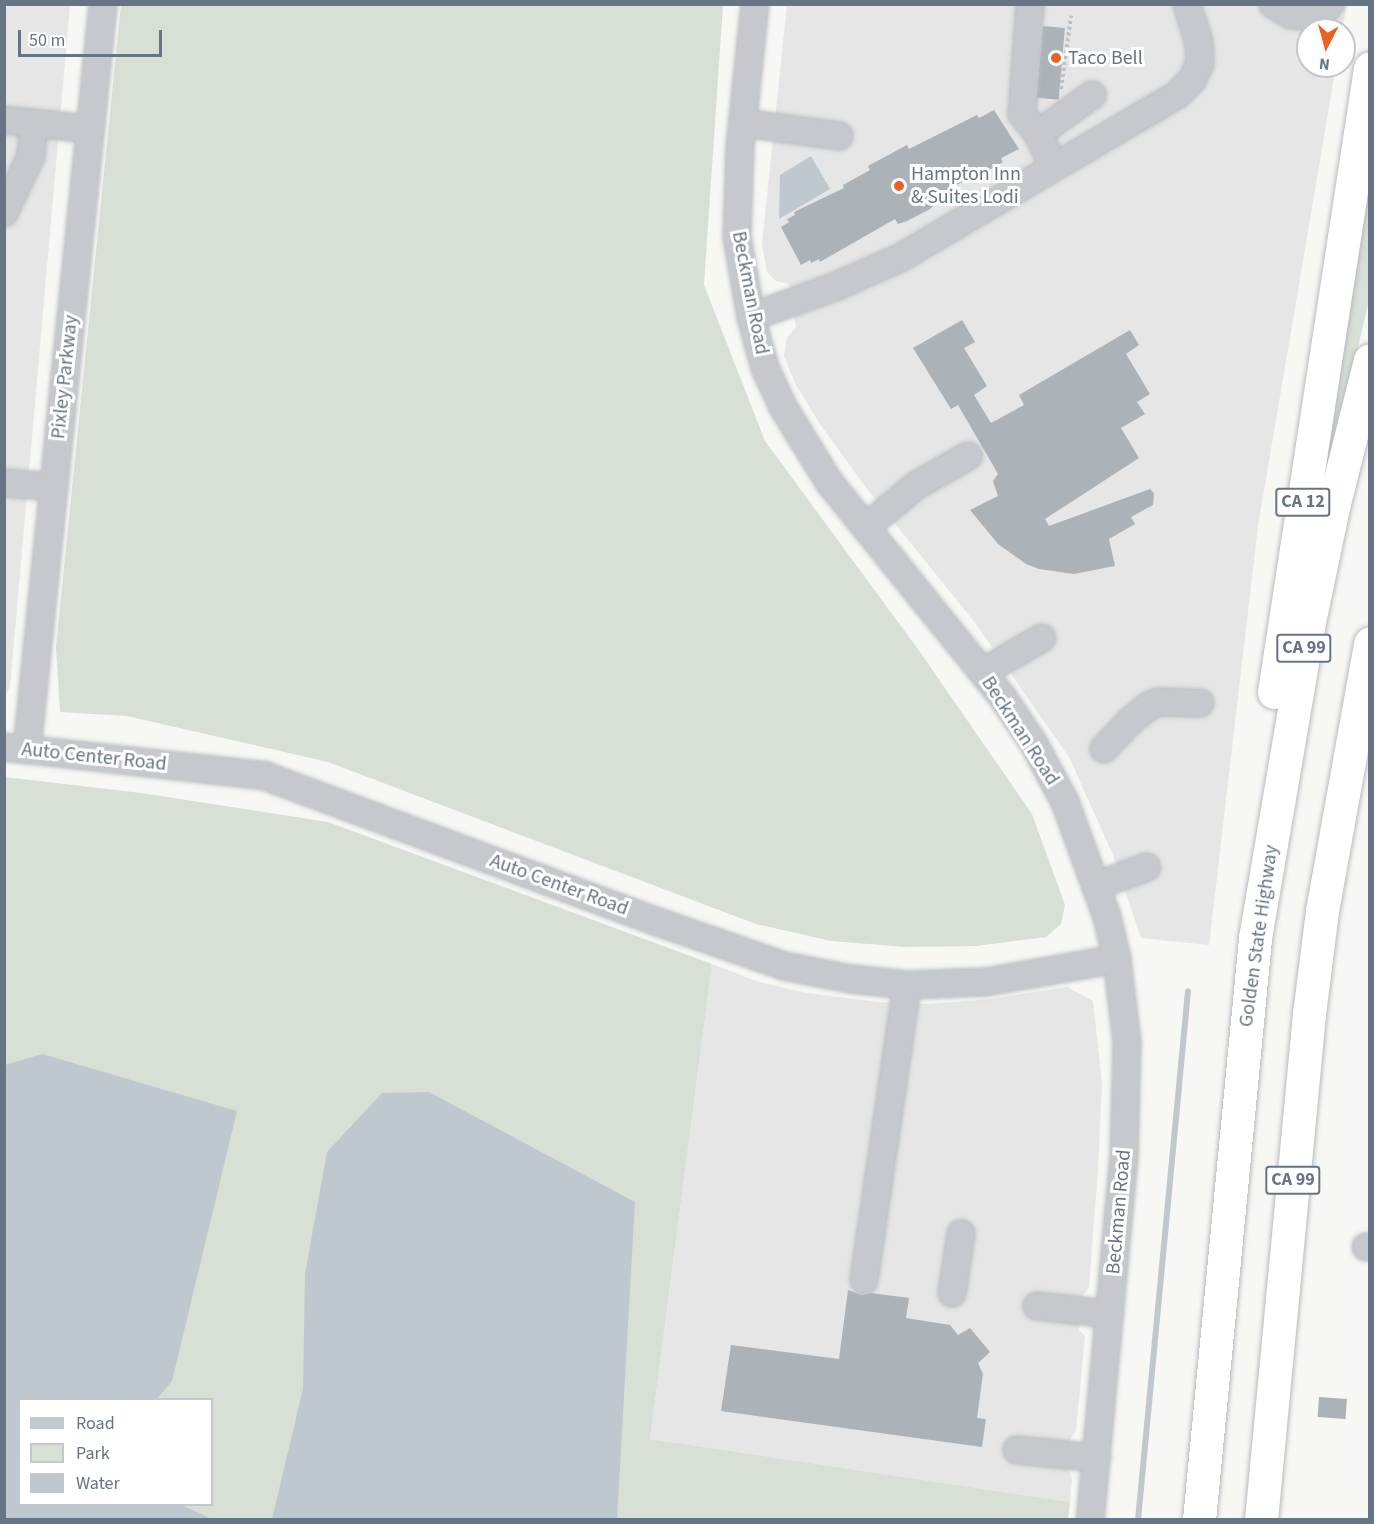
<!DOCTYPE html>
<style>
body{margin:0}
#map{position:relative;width:1374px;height:1524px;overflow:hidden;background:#f7f7f4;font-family:"Source Sans 3",sans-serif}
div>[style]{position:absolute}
.built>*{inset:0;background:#e5e6e5}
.green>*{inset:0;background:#d8dfd5}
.water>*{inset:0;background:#bfc8ce}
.stream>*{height:6px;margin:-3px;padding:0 3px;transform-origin:3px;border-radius:3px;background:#bfc8ce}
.building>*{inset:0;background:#abb3b9;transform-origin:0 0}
.path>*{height:4px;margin-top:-2px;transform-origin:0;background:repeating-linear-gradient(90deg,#bec1c3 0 3px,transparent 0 6px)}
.roads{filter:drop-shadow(0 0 2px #b7bbbe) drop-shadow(0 0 2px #b7bbbe)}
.minor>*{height:26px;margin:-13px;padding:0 13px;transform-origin:13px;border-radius:13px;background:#c5c8cc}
.highway>*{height:33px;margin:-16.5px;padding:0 16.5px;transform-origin:16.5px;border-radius:16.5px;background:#fff}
.dots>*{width:16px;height:16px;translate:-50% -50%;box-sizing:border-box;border:3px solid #fff;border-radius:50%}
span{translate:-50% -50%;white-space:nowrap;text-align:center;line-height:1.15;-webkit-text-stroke:6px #fff;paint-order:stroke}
.shield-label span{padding:2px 4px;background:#fff;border:2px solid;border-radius:4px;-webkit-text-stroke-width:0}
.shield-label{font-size:18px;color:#657586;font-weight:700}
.poi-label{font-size:20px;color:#657586}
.left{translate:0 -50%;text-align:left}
.street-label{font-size:20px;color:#657586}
.frame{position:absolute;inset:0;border:6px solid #657586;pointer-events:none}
.legend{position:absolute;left:18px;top:1398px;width:195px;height:108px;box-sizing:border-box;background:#fff;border:2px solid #c1c8cf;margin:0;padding:8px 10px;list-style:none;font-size:18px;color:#657586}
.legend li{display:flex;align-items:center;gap:12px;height:30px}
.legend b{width:30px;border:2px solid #c1c8cf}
.north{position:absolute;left:1296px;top:18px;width:60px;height:60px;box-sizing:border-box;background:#fff;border:2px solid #c1c8cf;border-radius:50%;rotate:186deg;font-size:16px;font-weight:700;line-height:24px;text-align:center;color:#657586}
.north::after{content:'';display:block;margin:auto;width:21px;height:27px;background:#e86323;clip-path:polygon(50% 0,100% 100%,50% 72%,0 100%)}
.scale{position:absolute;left:18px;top:30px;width:144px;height:27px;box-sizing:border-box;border:3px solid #657586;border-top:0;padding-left:8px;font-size:18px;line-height:21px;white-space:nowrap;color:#657586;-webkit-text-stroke:4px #fff;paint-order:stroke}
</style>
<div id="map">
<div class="built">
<i style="clip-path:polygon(5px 5px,70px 5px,10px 687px,5px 696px)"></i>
<i style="clip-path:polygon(787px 5px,1347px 5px,1342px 30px,1308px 30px,1308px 66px,1336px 66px,1258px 526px,1209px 945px,1141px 938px,1113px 855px,1069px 757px,976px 624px,864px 485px,820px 424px,795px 383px,784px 356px,787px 338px,796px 327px,789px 284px,776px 281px,767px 272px,762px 244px)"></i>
<i style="clip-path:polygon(712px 964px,759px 982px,807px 993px,877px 1002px,929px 1004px,991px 999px,1067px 987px,1093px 1001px,1102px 1084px,1098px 1168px,1089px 1287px,1083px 1296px,1079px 1330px,1085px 1336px,1076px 1431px,1071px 1438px,1068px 1469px,1072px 1479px,1070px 1502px,650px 1439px)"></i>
</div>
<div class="green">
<i style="clip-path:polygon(121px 5px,723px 5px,704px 285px,765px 441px,920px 652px,1032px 814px,1065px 905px,1061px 924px,1046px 937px,976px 946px,906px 947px,831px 941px,756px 924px,328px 762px,127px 716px,60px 712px,56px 647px)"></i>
<i style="clip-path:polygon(1369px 166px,1369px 301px,1321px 499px,1317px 498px)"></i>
<i style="clip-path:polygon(evenodd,5px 777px,141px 793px,328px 822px,712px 964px,650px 1439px,1070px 1502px,1068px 1520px,5px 1520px,5px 777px,20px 1400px,212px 1400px,212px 1504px,20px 1504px,20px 1400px)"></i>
</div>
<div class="water">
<i style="clip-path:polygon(811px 156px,830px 189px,779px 219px,780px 175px)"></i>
<i style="clip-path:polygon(42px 1054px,237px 1111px,172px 1381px,157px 1399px,20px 1400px,20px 1504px,182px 1505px,212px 1519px,5px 1519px,5px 1065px)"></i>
<i style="clip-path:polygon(429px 1092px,635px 1202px,617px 1519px,272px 1519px,303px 1389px,305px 1274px,327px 1152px,382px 1093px)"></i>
</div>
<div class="stream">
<i style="left:1138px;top:1520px;width:531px;rotate:-84.6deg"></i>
</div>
<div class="building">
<i style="left:1043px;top:26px;width:22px;height:72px;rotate:5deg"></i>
<i style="clip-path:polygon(994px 110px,1019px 149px,1001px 158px,1003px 162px,982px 174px,981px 171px,935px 198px,938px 202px,930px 209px,907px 221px,898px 224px,895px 219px,820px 262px,819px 259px,811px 263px,810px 260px,801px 265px,781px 227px,789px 222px,787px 219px,795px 215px,794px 212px,844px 188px,843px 185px,870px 170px,868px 166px,907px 145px,909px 149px,977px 115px,979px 118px)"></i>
<i style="clip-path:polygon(962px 320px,975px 342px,964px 348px,987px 386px,974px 395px,991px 423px,1024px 405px,1019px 395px,1130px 330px,1139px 345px,1126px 354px,1150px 394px,1137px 402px,1145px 414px,1121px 428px,1139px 458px,1045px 519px,1049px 526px,1150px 489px,1154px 493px,1153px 505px,1131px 517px,1135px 524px,1109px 539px,1115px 566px,1074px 574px,1039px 569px,1026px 564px,998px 544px,970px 510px,998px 496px,993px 481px,998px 474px,958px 405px,951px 409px,913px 348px)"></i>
<i style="clip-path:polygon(848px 1290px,862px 1295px,871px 1293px,909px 1298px,906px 1318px,950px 1325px,958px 1335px,970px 1328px,990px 1352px,978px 1363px,983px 1374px,977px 1418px,986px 1419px,982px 1447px,721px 1411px,731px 1345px,839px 1359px)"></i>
<i style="left:1319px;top:1397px;width:28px;height:20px;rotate:4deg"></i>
</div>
<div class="path">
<i style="left:1061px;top:89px;width:74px;rotate:-82.2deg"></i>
</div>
<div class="roads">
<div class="minor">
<i style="left:755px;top:4px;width:143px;rotate:96deg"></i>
<i style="left:740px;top:146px;width:91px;rotate:91.9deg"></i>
<i style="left:737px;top:237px;width:81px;rotate:80.1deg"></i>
<i style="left:751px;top:317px;width:53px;rotate:74.6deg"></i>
<i style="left:765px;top:368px;width:43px;rotate:65.2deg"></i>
<i style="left:783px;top:407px;width:88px;rotate:58.5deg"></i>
<i style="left:829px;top:482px;width:277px;rotate:51.1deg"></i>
<i style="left:1003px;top:698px;width:55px;rotate:56deg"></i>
<i style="left:1034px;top:744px;width:66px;rotate:61.9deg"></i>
<i style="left:1065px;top:802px;width:122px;rotate:69.9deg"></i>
<i style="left:1107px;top:917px;width:43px;rotate:76.6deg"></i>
<i style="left:1117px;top:959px;width:85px;rotate:83.2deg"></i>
<i style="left:1127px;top:1043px;width:113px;rotate:91.5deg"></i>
<i style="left:1124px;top:1156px;width:366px;rotate:95.3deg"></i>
<i style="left:1030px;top:4px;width:110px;rotate:94.2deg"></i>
<i style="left:1022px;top:114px;width:26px;rotate:51deg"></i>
<i style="left:1038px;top:134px;width:37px;rotate:64deg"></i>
<i style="left:1273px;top:4px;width:21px;rotate:31deg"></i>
<i style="left:1291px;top:15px;width:21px;rotate:5deg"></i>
<i style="left:1312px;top:17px;width:14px;rotate:-25deg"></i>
<i style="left:1325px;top:11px;width:9px;rotate:-54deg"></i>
<i style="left:4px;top:120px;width:86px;rotate:6deg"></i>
<i style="left:743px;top:123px;width:97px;rotate:7.7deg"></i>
<i style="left:1038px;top:134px;width:67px;rotate:-35.8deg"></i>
<i style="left:4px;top:213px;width:63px;rotate:-64.7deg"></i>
<i style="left:31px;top:156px;width:33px;rotate:-85deg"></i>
<i style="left:751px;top:317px;width:91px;rotate:-19.8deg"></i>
<i style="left:837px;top:286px;width:69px;rotate:-24deg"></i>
<i style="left:900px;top:258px;width:321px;rotate:-30.5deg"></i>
<i style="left:1177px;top:95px;width:21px;rotate:-45deg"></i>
<i style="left:1192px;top:80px;width:19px;rotate:-65deg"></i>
<i style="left:1200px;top:63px;width:20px;rotate:-93deg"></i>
<i style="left:1199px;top:43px;width:41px;rotate:-107.1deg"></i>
<i style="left:4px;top:483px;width:50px;rotate:4.6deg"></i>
<i style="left:866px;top:527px;width:66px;rotate:-39.5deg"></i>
<i style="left:917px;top:485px;width:59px;rotate:-29.6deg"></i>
<i style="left:983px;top:672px;width:68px;rotate:-30deg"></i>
<i style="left:4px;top:747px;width:263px;rotate:6.3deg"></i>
<i style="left:265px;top:776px;width:419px;rotate:20.4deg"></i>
<i style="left:658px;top:922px;width:133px;rotate:19.2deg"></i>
<i style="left:784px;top:966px;width:68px;rotate:11deg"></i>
<i style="left:851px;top:979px;width:56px;rotate:6.1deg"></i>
<i style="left:907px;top:985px;width:79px;rotate:-2.2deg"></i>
<i style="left:986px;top:982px;width:133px;rotate:-10deg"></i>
<i style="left:1104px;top:749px;width:37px;rotate:-47deg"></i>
<i style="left:1129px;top:722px;width:26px;rotate:-39deg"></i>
<i style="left:1149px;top:706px;width:10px;rotate:-24deg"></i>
<i style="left:1158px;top:702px;width:42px;rotate:1.4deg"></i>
<i style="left:27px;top:750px;width:750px;rotate:-84.18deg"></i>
<i style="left:1096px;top:886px;width:54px;rotate:-20.4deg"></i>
<i style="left:1366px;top:1247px;width:4px"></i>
<i style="left:864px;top:1280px;width:298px;rotate:-81.7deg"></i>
<i style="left:952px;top:1293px;width:60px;rotate:-81.3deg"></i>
<i style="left:1037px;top:1306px;width:73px;rotate:6.3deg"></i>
<i style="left:1017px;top:1450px;width:80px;rotate:5.7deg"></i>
</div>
<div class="highway">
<i style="left:1274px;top:692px;width:631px;rotate:-81.25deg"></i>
<i style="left:1199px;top:1520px;width:585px;rotate:-84.5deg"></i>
<i style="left:1255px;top:938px;width:315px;rotate:-80.3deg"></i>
<i style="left:1308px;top:627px;width:127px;rotate:-78.2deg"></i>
<i style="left:1334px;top:503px;width:147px;rotate:-75.9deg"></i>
<i style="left:1261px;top:1520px;width:508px;rotate:-84.58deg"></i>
<i style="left:1309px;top:1014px;width:104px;rotate:-82.8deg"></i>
<i style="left:1322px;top:911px;width:272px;rotate:-79.8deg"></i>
</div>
</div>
<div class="dots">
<i style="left:1056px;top:58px;background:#e86323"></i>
<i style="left:899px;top:186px;background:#e86323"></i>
</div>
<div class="shield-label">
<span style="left:1303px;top:502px">CA 12</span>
<span style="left:1304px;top:648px">CA 99</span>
<span style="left:1293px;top:1180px">CA 99</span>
</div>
<div class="poi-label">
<span class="left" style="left:1068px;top:58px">Taco Bell</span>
<span class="left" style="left:911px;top:186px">Hampton Inn<br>&amp; Suites Lodi</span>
</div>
<div class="street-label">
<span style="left:750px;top:293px;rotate:79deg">Beckman Road</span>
<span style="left:65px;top:377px;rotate:-84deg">Pixley Parkway</span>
<span style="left:1020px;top:731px;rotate:57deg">Beckman Road</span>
<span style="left:94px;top:757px;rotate:6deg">Auto Center Road</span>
<span style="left:559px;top:885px;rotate:20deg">Auto Center Road</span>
<span style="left:1259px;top:936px;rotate:-82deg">Golden State Highway</span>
<span style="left:1119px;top:1212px;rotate:-85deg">Beckman Road</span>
</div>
<div class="frame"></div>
<ul class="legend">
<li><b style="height:8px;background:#c5c8cc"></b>Road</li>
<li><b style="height:16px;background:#d8dfd5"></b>Park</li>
<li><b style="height:16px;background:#bfc8ce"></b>Water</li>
</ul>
<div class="north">N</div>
<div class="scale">50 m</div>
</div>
